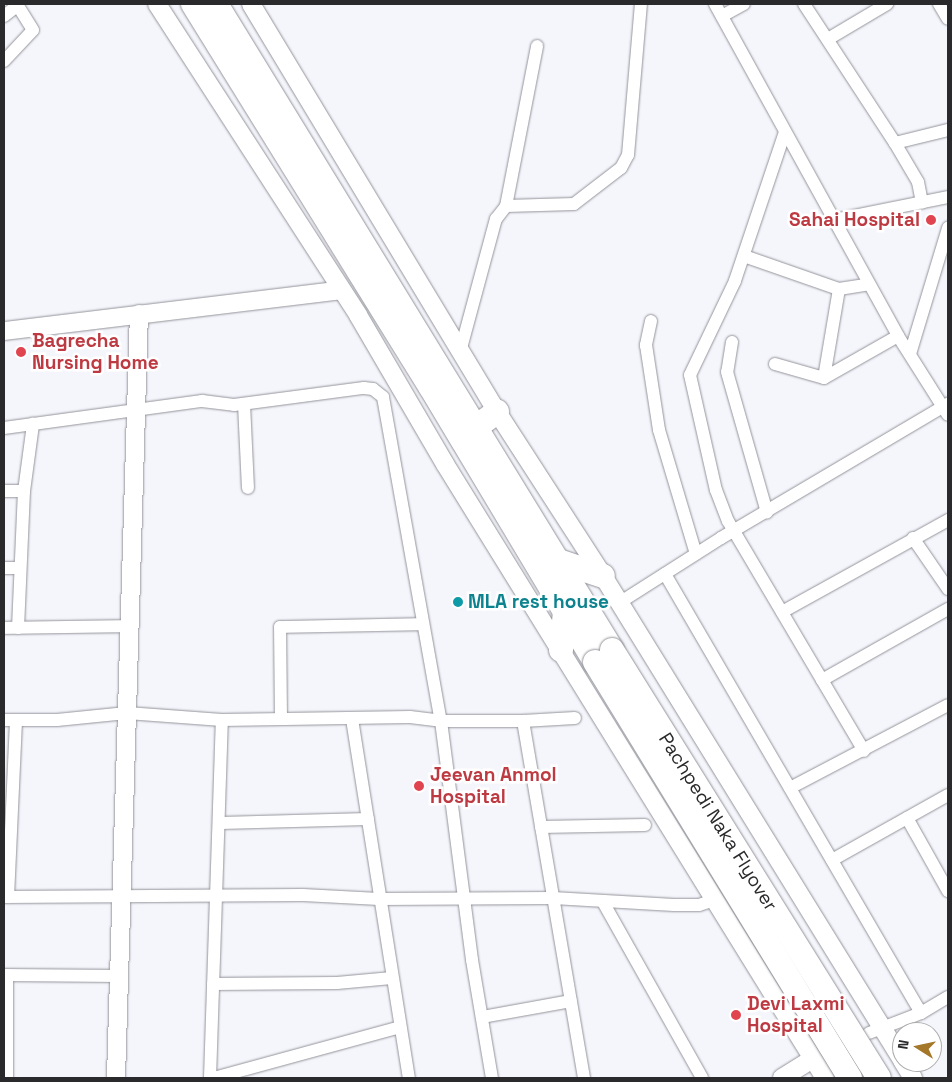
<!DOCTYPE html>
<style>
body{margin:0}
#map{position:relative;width:952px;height:1082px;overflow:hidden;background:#f5f5fc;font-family:"Space Grotesk",sans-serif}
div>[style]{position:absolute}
.roads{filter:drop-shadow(0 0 1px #93949a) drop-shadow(0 0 1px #93949a)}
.street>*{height:12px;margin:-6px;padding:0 6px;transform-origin:6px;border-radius:6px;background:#fff}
.secondary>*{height:18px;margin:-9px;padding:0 9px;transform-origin:9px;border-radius:9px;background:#fff}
.highway>*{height:24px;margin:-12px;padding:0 12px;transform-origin:12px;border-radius:12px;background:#fff}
.bridges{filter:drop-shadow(0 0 1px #93949a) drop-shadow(0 0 1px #93949a)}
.highway-bridge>*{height:24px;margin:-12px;padding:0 12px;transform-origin:12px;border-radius:12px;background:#fff}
.dots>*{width:14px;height:14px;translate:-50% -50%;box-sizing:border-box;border:2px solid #fff;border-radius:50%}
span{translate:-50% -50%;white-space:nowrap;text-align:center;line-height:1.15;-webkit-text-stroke:5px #fff;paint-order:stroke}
.health-label{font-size:19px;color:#be3a42;font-weight:700}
.right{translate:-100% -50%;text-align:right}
.left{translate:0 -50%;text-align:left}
.culture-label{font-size:19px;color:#0d838f;font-weight:700}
.street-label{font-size:19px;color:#2a2a2c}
.frame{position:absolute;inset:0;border:5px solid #2a2a2c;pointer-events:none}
.north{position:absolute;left:892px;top:1022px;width:50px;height:50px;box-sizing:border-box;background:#fff;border:1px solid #aaaaab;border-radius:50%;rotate:280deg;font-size:14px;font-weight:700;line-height:20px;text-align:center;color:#2a2a2c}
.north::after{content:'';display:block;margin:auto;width:18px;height:22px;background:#a47729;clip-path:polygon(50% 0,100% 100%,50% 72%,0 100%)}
</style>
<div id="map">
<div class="roads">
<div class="street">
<i style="left:715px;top:4px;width:379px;rotate:61.1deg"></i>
<i style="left:898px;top:336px;width:93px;rotate:57.7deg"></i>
<i style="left:804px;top:4px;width:166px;rotate:56.8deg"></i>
<i style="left:895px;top:143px;width:45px;rotate:59.5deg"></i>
<i style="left:918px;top:182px;width:21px;rotate:79deg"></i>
<i style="left:939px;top:4px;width:17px;rotate:59deg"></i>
<i style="left:4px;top:16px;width:18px;rotate:-38deg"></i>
<i style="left:722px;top:16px;width:25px;rotate:-29deg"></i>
<i style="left:828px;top:39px;width:69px;rotate:-30.7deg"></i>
<i style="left:4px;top:61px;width:42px;rotate:-46.9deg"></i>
<i style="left:33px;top:30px;width:31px;rotate:-122deg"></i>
<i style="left:785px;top:132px;width:157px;rotate:108.6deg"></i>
<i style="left:735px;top:281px;width:104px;rotate:115.6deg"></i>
<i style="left:690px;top:375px;width:118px;rotate:77.3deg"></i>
<i style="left:716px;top:490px;width:33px;rotate:69deg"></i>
<i style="left:728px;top:521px;width:267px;rotate:59.4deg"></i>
<i style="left:895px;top:143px;width:55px;rotate:-13.8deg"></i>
<i style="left:506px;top:206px;width:68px;rotate:-1.7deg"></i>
<i style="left:574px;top:204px;width:59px;rotate:-37.5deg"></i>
<i style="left:621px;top:168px;width:15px;rotate:-62deg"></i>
<i style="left:628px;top:155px;width:152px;rotate:-85.1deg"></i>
<i style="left:834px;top:220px;width:116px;rotate:-11.4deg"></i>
<i style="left:744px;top:256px;width:101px;rotate:19.2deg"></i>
<i style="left:839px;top:289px;width:30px;rotate:-9deg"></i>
<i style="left:839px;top:289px;width:90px;rotate:99.6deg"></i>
<i style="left:824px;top:378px;width:85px;rotate:-29.6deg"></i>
<i style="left:651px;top:321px;width:25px;rotate:102deg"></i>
<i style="left:646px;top:345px;width:86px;rotate:81.3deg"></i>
<i style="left:659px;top:430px;width:129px;rotate:73.4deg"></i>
<i style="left:732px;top:342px;width:30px;rotate:99deg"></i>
<i style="left:727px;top:372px;width:146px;rotate:74.1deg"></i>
<i style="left:460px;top:352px;width:138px;rotate:-74.9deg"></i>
<i style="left:496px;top:219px;width:16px;rotate:-52deg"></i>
<i style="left:506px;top:206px;width:163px;rotate:-79deg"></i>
<i style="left:910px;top:354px;width:132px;rotate:-73.2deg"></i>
<i style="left:775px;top:364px;width:51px;rotate:15.9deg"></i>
<i style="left:244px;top:404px;width:84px;rotate:87.3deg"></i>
<i style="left:4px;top:428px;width:200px;rotate:-7.8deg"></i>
<i style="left:202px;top:401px;width:32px;rotate:7deg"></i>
<i style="left:234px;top:405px;width:131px;rotate:-7.5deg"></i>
<i style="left:364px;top:388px;width:9px;rotate:6deg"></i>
<i style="left:373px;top:389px;width:13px;rotate:39deg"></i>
<i style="left:383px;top:397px;width:329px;rotate:79.9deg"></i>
<i style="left:441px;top:721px;width:241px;rotate:82.6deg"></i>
<i style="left:472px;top:960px;width:120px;rotate:80.4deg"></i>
<i style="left:4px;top:491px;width:20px"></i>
<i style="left:913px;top:538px;width:62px;rotate:55.5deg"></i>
<i style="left:4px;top:568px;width:16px"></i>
<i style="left:665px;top:574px;width:508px;rotate:59.75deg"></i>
<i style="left:619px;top:603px;width:121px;rotate:-32.5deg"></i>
<i style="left:721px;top:538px;width:264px;rotate:-30.6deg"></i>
<i style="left:782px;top:612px;width:190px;rotate:-29deg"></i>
<i style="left:4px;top:628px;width:126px;rotate:-0.9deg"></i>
<i style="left:18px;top:628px;width:137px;rotate:-87.5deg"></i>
<i style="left:24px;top:491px;width:68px;rotate:-82.3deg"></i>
<i style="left:822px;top:680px;width:145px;rotate:-29.4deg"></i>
<i style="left:281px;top:719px;width:92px;rotate:-90.6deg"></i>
<i style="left:280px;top:627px;width:143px;rotate:-1.2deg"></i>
<i style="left:352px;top:719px;width:363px;rotate:81deg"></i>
<i style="left:4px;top:720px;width:53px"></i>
<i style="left:57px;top:720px;width:70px;rotate:-5.7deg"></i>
<i style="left:127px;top:713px;width:95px;rotate:4.2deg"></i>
<i style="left:222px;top:720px;width:188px;rotate:-0.9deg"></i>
<i style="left:410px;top:717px;width:31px;rotate:7deg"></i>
<i style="left:441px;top:721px;width:82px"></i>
<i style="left:523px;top:721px;width:52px;rotate:-3.3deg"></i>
<i style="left:523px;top:721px;width:362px;rotate:80.3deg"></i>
<i style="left:790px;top:788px;width:178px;rotate:-27.7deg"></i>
<i style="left:907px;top:818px;width:84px;rotate:60.7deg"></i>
<i style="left:221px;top:823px;width:147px;rotate:-1.6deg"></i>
<i style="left:541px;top:827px;width:104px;rotate:-1.1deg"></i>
<i style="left:832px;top:860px;width:133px;rotate:-29.3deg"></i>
<i style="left:4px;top:897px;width:299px;rotate:-0.4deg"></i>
<i style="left:303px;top:895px;width:76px;rotate:3deg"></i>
<i style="left:379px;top:899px;width:174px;rotate:-0.3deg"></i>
<i style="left:553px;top:898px;width:121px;rotate:3.3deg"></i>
<i style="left:674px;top:905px;width:25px"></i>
<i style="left:699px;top:905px;width:16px;rotate:-18deg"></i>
<i style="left:8px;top:897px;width:177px;rotate:-87.4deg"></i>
<i style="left:603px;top:902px;width:202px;rotate:60.6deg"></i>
<i style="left:4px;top:975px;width:115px;rotate:0.5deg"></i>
<i style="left:213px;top:984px;width:124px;rotate:-0.5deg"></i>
<i style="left:337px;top:983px;width:55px;rotate:-5.2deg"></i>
<i style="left:482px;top:1017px;width:90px;rotate:-10.2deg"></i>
<i style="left:869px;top:1033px;width:56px;rotate:-21deg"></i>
<i style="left:921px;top:1013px;width:31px;rotate:-31deg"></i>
<i style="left:7px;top:1078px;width:103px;rotate:-90deg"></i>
<i style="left:210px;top:1078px;width:358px;rotate:-88.1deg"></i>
<i style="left:214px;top:1078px;width:193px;rotate:-15.3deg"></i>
</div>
<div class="secondary">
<i style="left:157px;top:4px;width:370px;rotate:57.1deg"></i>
<i style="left:358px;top:315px;width:173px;rotate:59.7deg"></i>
<i style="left:445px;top:464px;width:722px;rotate:58.25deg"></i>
<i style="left:251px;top:4px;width:476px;rotate:58.9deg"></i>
<i style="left:497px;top:412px;width:195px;rotate:57.1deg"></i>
<i style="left:603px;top:576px;width:569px;rotate:58.29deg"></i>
<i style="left:4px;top:331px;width:340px;rotate:-6.9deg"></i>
<i style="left:903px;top:1062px;width:19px;rotate:58deg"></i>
<i style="left:116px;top:1078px;width:764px;rotate:-88.28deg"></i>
<i style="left:782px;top:1078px;width:36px;rotate:-32deg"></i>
</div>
<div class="highway">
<i style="left:193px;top:4px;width:450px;rotate:58.2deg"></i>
<i style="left:430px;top:386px;width:322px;rotate:59.1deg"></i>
<i style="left:216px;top:4px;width:758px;rotate:58.49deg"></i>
<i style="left:476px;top:427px;width:26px;rotate:-36deg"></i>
<i style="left:561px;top:562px;width:44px;rotate:18.4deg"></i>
<i style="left:561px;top:650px;width:39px;rotate:-84deg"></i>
</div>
</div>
<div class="bridges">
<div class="highway-bridge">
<i style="left:612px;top:650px;width:504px;rotate:58.04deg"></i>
<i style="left:595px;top:662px;width:488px;rotate:58.5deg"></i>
</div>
</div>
<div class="dots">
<i style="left:931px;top:220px;background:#e0444e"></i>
<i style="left:21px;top:352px;background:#e0444e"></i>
<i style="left:458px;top:602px;background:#0f9aa8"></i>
<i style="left:419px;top:786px;background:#e0444e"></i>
<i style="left:736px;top:1015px;background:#e0444e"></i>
</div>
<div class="health-label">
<span class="right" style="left:920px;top:220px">Sahai Hospital</span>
<span class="left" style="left:32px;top:352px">Bagrecha<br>Nursing Home</span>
<span class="left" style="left:430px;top:786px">Jeevan Anmol<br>Hospital</span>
<span class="left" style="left:747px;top:1015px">Devi Laxmi<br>Hospital</span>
</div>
<div class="culture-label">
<span class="left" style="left:468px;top:602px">MLA rest house</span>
</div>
<div class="street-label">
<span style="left:718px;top:822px;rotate:58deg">Pachpedi Naka Flyover</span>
</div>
<div class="frame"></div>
<div class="north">N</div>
</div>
